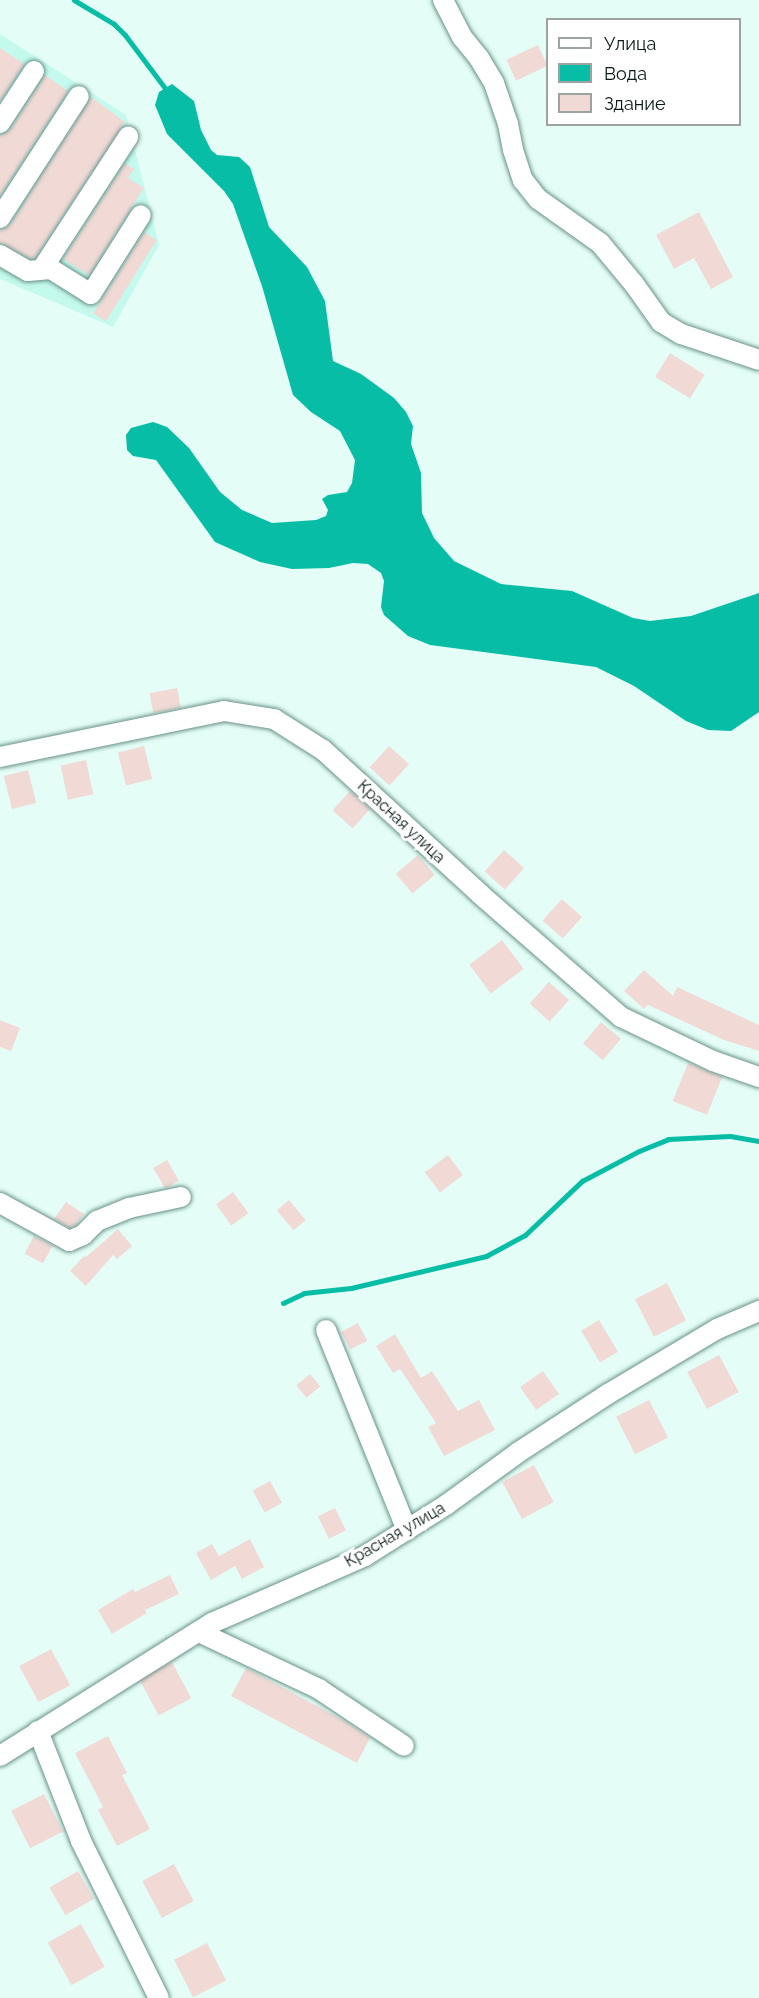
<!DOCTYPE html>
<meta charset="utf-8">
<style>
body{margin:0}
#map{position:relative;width:759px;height:1998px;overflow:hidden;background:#e4fef7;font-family:Raleway,sans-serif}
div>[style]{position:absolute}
.built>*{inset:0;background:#c4f9ed}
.water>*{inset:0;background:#08bda5}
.stream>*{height:5px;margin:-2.5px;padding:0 2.5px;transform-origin:2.5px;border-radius:2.5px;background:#08bda5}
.building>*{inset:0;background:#f1dad6;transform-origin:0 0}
.roads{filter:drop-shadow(0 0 2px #699188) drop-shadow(0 0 2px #699188)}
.minor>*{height:20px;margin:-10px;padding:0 10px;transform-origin:10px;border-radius:10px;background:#fff}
span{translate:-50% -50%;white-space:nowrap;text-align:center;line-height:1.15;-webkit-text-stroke:6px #fff;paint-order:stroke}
.street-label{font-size:16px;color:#081815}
.legend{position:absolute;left:546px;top:18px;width:195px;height:108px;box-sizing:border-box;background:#fff;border:2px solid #9ca3a1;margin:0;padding:8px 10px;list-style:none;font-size:18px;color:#081815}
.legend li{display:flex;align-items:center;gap:12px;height:30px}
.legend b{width:30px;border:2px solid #9ca3a1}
</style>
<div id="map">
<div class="built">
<i style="clip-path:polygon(0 34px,126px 115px,159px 245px,113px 327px,0 279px)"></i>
</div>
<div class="water">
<i style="clip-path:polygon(172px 84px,194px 101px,201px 130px,211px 150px,217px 155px,239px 157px,250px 167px,269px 227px,307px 267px,325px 301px,333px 361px,361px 374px,394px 398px,406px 412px,413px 426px,411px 444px,421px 473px,422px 513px,434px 538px,454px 561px,501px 584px,572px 591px,633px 618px,650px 621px,691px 616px,759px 593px,759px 712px,731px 731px,708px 730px,686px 721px,634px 686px,596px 667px,430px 645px,408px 636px,384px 615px,381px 607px,384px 581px,381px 573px,368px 564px,353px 563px,329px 568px,292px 569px,260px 562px,215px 542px,156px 460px,133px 456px,127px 450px,126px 435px,131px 428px,153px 422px,167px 427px,189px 448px,220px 492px,242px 510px,272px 523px,316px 520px,326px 516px,328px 510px,322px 499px,328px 495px,347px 492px,352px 483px,355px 460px,340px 431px,311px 412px,293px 395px,262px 286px,233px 204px,224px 191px,167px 134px,155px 105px,159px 92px)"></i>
</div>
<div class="stream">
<i style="left:74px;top:0;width:47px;rotate:31deg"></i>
<i style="left:114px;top:24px;width:16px;rotate:45deg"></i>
<i style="left:125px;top:35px;width:71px;rotate:53deg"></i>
<i style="left:283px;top:1303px;width:23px;rotate:-25deg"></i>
<i style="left:304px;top:1293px;width:47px;rotate:-6.1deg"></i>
<i style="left:351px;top:1288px;width:139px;rotate:-13.3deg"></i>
<i style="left:486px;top:1256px;width:44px;rotate:-28.3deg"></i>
<i style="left:525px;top:1235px;width:79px;rotate:-43.5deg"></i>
<i style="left:582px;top:1181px;width:64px;rotate:-27.8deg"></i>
<i style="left:639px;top:1151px;width:31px;rotate:-22deg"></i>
<i style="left:668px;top:1139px;width:62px;rotate:-2.8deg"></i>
<i style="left:730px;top:1136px;width:29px;rotate:10deg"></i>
</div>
<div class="building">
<i style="left:538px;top:45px;width:23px;height:35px;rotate:65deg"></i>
<i style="clip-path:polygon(0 48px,24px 64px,0 101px)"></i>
<i style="clip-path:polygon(45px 75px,68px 91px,0 196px,0 135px,10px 130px)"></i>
<i style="clip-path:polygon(91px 97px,125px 122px,35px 258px,31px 259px,0 243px,0 230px,10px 225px)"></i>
<i style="clip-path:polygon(125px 163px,134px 169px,128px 178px,144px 188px,89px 275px,63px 259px)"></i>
<i style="clip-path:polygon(699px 212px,733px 277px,711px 289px,694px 258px,674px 269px,656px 235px)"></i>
<i style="left:144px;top:232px;width:15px;height:96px;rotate:32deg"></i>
<i style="left:670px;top:353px;width:41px;height:28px;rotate:32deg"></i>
<i style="left:177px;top:688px;width:20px;height:28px;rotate:79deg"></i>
<i style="left:144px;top:746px;width:34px;height:27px;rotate:76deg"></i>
<i style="left:389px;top:746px;width:27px;height:29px;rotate:42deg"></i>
<i style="left:86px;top:760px;width:35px;height:26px;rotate:78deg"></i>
<i style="left:28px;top:770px;width:34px;height:25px;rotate:76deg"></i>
<i style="left:350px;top:791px;width:27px;height:26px;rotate:42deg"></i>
<i style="left:504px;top:850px;width:27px;height:29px;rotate:42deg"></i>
<i style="left:418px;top:855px;width:26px;height:29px;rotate:50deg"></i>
<i style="left:562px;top:899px;width:27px;height:29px;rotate:42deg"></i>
<i style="left:502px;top:940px;width:36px;height:41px;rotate:53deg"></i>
<i style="clip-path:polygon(644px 970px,673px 996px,677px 987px,759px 1025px,759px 1051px,724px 1040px,648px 1005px,644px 1009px,624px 991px)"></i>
<i style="left:549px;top:982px;width:27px;height:29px;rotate:42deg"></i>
<i style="clip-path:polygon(0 1020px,20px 1028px,11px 1051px,0 1047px)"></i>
<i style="left:601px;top:1022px;width:26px;height:28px;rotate:40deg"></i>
<i style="left:688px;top:1063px;width:37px;height:41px;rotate:22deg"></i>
<i style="left:448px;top:1155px;width:25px;height:29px;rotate:53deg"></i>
<i style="left:167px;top:1160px;width:24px;height:16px;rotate:60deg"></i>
<i style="left:233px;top:1192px;width:26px;height:21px;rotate:54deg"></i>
<i style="left:289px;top:1200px;width:26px;height:16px;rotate:50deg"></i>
<i style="clip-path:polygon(66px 1202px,84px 1214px,76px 1225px,70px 1228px,54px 1219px)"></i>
<i style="clip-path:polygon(118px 1229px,132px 1246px,117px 1259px,113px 1255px,86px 1286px,70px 1271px,84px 1256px,86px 1257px)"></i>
<i style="left:34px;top:1236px;width:21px;height:20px;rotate:28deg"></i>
<i style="left:667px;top:1283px;width:42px;height:36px;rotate:63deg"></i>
<i style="left:599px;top:1320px;width:37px;height:21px;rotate:59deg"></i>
<i style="left:358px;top:1323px;width:20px;height:19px;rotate:63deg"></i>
<i style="clip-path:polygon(395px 1334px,421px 1378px,432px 1371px,458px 1411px,479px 1400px,495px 1430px,444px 1456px,428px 1427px,436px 1423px,400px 1369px,393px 1373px,376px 1346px)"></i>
<i style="left:719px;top:1355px;width:42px;height:36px;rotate:62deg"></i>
<i style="left:543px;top:1371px;width:28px;height:28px;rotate:55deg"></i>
<i style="left:310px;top:1374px;width:16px;height:18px;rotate:50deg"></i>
<i style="left:649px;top:1400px;width:42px;height:37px;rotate:63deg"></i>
<i style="left:534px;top:1465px;width:42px;height:36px;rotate:62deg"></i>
<i style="left:270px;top:1481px;width:25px;height:20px;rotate:61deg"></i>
<i style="left:335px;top:1508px;width:25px;height:19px;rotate:64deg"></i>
<i style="clip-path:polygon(250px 1539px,264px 1567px,242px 1579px,235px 1566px,211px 1580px,196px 1553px,212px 1544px,219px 1556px)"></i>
<i style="clip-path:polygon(170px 1575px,179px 1594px,145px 1610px,147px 1613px,112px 1634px,98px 1610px,133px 1589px,135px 1592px)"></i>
<i style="left:51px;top:1649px;width:41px;height:36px;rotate:62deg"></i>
<i style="left:172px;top:1662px;width:41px;height:37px;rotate:62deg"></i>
<i style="clip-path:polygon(246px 1668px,345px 1721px,370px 1738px,357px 1763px,231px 1696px)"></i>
<i style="clip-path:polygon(108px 1736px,127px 1773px,122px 1775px,150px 1829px,117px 1846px,98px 1810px,103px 1807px,75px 1753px)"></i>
<i style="left:44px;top:1794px;width:42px;height:37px;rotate:63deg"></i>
<i style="left:174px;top:1864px;width:42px;height:36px;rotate:62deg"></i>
<i style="left:78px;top:1871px;width:32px;height:33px;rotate:60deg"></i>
<i style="left:81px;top:1924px;width:49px;height:38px;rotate:61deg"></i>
<i style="left:207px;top:1943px;width:42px;height:37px;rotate:63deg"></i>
</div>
<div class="roads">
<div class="minor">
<i style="left:443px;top:0;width:42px;rotate:62.8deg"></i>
<i style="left:462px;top:37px;width:27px;rotate:51deg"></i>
<i style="left:479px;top:58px;width:29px;rotate:59deg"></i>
<i style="left:494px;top:83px;width:43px;rotate:71.1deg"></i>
<i style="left:508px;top:124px;width:26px;rotate:79deg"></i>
<i style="left:513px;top:150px;width:32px;rotate:72deg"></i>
<i style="left:523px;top:180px;width:24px;rotate:52deg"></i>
<i style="left:538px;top:199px;width:76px;rotate:35.4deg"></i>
<i style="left:600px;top:243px;width:53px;rotate:50.3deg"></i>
<i style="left:634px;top:284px;width:47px;rotate:54.6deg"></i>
<i style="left:661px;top:322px;width:23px;rotate:31deg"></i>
<i style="left:681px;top:334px;width:82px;rotate:18.4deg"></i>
<i style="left:0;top:123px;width:62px;rotate:-56.8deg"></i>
<i style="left:0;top:218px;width:145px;rotate:-57.1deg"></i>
<i style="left:0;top:255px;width:32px;rotate:30deg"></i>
<i style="left:28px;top:271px;width:23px;rotate:-5deg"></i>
<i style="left:51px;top:269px;width:47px;rotate:32deg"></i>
<i style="left:91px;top:294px;width:93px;rotate:-57.7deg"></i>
<i style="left:42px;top:269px;width:158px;rotate:-56.9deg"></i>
<i style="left:0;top:757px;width:229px;rotate:-11.6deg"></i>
<i style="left:224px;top:711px;width:51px;rotate:9.1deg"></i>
<i style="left:274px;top:719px;width:58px;rotate:32.3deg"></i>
<i style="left:323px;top:750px;width:213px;rotate:42.5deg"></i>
<i style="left:480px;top:894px;width:187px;rotate:41.1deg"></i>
<i style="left:621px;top:1017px;width:102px;rotate:25.6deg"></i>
<i style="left:713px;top:1061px;width:49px;rotate:19.2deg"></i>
<i style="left:0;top:1203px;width:79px;rotate:28.8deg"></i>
<i style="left:69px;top:1241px;width:15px;rotate:-23deg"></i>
<i style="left:83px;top:1235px;width:20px;rotate:-45deg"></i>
<i style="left:97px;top:1221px;width:35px;rotate:-22deg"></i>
<i style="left:129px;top:1208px;width:53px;rotate:-11.9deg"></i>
<i style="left:326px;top:1330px;width:216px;rotate:68deg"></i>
<i style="left:199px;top:1632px;width:133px;rotate:25.4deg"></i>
<i style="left:319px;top:1689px;width:102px;rotate:33.8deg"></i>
<i style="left:38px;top:1731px;width:118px;rotate:68.6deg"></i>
<i style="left:81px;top:1841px;width:175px;rotate:63.6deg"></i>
<i style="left:0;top:1756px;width:250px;rotate:-32.1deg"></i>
<i style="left:212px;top:1623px;width:167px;rotate:-23.6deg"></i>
<i style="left:365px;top:1556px;width:96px;rotate:-32.2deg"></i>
<i style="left:446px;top:1505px;width:90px;rotate:-36deg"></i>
<i style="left:519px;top:1452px;width:106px;rotate:-33.1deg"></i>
<i style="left:608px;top:1394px;width:127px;rotate:-30.8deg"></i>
<i style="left:717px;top:1329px;width:46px;rotate:-23.2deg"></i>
</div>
</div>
<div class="street-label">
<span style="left:401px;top:822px;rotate:43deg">Красная улица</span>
<span style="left:395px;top:1535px;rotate:-30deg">Красная улица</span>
</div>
<ul class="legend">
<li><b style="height:8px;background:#fff"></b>Улица</li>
<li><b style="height:16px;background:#08bda5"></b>Вода</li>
<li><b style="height:16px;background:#f1dad6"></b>Здание</li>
</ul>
</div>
